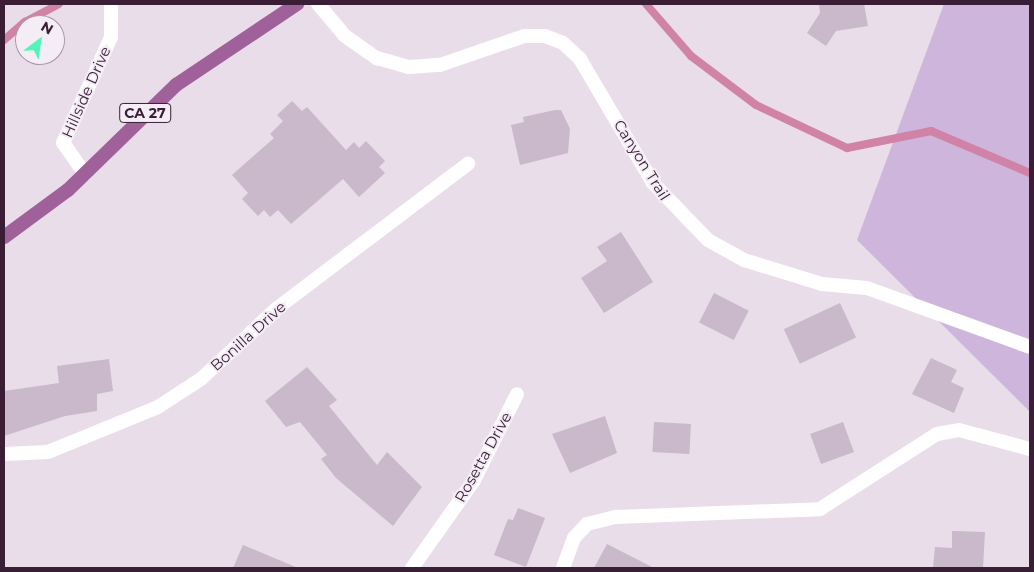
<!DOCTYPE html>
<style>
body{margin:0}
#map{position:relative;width:1034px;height:572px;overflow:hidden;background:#e9dde9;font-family:Montserrat,sans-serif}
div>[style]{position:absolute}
.green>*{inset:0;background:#ceb5dc}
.stream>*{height:8px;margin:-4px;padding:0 4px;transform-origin:4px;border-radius:4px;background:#d182a7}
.building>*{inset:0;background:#c9b9ca;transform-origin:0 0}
.minor>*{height:14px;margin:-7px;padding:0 7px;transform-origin:7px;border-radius:7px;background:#fff}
.primary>*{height:14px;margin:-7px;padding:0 7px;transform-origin:7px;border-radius:7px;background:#a06099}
span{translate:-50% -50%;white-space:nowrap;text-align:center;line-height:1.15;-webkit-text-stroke:4px #f5edf6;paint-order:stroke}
.shield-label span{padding:1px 4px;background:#f5edf6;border:1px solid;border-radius:4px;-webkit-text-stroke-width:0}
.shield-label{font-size:14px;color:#391e36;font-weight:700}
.street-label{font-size:15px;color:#391e36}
.frame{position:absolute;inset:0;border:5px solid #391e36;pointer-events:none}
.north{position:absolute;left:15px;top:15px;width:50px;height:50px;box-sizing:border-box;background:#f5edf6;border:1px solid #aa9aa9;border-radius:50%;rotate:31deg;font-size:14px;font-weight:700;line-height:20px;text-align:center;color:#391e36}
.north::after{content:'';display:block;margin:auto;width:18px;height:22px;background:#4ff6b7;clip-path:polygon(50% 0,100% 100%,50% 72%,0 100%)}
</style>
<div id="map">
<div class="green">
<i style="clip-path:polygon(944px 4px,1030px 4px,1030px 412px,857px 240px)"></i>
</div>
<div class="stream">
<i style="left:646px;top:4px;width:69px;rotate:49.1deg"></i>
<i style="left:691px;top:56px;width:81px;rotate:37deg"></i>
<i style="left:756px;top:105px;width:101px;rotate:25.3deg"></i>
<i style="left:847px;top:148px;width:86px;rotate:-11.4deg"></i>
<i style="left:931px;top:131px;width:108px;rotate:23deg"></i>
<i style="left:4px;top:40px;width:28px;rotate:-41deg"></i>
<i style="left:25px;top:22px;width:38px;rotate:-28deg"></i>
</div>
<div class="building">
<i style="clip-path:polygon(819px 4px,864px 4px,868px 26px,836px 31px,826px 46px,807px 33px,820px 13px)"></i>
<i style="clip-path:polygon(292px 101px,302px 111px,307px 107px,346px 150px,354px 142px,359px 148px,366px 141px,385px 161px,379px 167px,385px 173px,359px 197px,343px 179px,291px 224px,278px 210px,270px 217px,264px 210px,258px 216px,242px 199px,248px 193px,232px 175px,274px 138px,270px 134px,283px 121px,277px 115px)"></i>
<i style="clip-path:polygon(555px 110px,561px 110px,570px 129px,568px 153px,520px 165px,511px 125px,524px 122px,523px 117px)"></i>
<i style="clip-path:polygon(621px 232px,653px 282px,604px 313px,581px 278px,607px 261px,597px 247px)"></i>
<i style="left:714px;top:293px;width:39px;height:33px;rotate:27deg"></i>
<i style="left:840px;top:303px;width:38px;height:62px;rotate:65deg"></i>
<i style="clip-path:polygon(931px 358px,957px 370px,951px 382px,964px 388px,954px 413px,912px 394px)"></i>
<i style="clip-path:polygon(109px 359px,113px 391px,97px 394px,97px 411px,65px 416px,4px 436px,4px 391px,59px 383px,57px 366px)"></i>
<i style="clip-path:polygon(307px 367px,337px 400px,329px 406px,377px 465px,387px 452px,422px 487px,393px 526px,336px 478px,321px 459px,327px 455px,300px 422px,286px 427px,265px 401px)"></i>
<i style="clip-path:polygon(605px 416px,617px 453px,570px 473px,552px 434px)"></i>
<i style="left:654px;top:422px;width:37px;height:30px;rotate:3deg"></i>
<i style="left:843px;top:422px;width:32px;height:35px;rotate:70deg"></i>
<i style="clip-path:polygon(518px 508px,545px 518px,526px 567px,494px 555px,508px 519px,513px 520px)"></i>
<i style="clip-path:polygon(952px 531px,985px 532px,983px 568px,933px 568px,935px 547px,952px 548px)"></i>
<i style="clip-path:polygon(607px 544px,654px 568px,594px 568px)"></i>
<i style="clip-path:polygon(243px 545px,298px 568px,233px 568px)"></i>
</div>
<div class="minor">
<i style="left:318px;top:4px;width:42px;rotate:49.8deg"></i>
<i style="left:345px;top:36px;width:39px;rotate:35deg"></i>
<i style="left:377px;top:58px;width:33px;rotate:16deg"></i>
<i style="left:409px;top:67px;width:31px;rotate:-4deg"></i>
<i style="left:440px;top:65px;width:89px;rotate:-19deg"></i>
<i style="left:524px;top:36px;width:21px"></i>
<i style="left:545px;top:36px;width:19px;rotate:21deg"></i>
<i style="left:563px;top:43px;width:23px;rotate:43deg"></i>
<i style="left:580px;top:59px;width:144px;rotate:59.5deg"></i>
<i style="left:653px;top:183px;width:79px;rotate:46deg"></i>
<i style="left:708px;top:240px;width:41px;rotate:29.1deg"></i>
<i style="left:744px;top:260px;width:82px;rotate:17.1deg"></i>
<i style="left:822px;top:284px;width:45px;rotate:5.1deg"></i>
<i style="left:867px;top:288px;width:173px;rotate:19.9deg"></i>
<i style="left:85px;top:174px;width:38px;rotate:-125deg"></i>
<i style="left:63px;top:143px;width:116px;rotate:-65.6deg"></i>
<i style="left:111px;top:37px;width:33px;rotate:-90deg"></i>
<i style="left:4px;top:454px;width:44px;rotate:-2.6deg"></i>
<i style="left:48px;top:452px;width:119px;rotate:-22.2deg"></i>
<i style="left:158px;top:407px;width:51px;rotate:-33.1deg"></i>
<i style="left:201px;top:379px;width:103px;rotate:-43deg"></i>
<i style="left:276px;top:309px;width:241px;rotate:-37.1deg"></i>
<i style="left:412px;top:568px;width:105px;rotate:-54.7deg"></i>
<i style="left:473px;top:482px;width:98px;rotate:-63.4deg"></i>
<i style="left:563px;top:568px;width:32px;rotate:-70deg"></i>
<i style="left:574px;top:538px;width:19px;rotate:-47deg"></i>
<i style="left:587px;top:524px;width:30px;rotate:-14deg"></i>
<i style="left:616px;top:517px;width:204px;rotate:-2.2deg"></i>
<i style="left:820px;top:509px;width:139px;rotate:-32.7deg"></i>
<i style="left:937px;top:434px;width:22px;rotate:-10deg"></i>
<i style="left:959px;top:430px;width:73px;rotate:15deg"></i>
</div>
<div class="primary">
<i style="left:4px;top:237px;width:79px;rotate:-36.3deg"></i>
<i style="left:68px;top:190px;width:151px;rotate:-44.2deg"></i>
<i style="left:176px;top:85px;width:146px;rotate:-33.8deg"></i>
</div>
<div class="shield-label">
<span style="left:145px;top:113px">CA 27</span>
</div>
<div class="street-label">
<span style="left:86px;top:92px;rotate:-66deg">Hillside Drive</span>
<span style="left:642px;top:160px;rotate:58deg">Canyon Trail</span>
<span style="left:248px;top:336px;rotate:-42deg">Bonilla Drive</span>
<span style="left:483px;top:457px;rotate:-61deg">Rosetta Drive</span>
</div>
<div class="frame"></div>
<div class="north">N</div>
</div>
